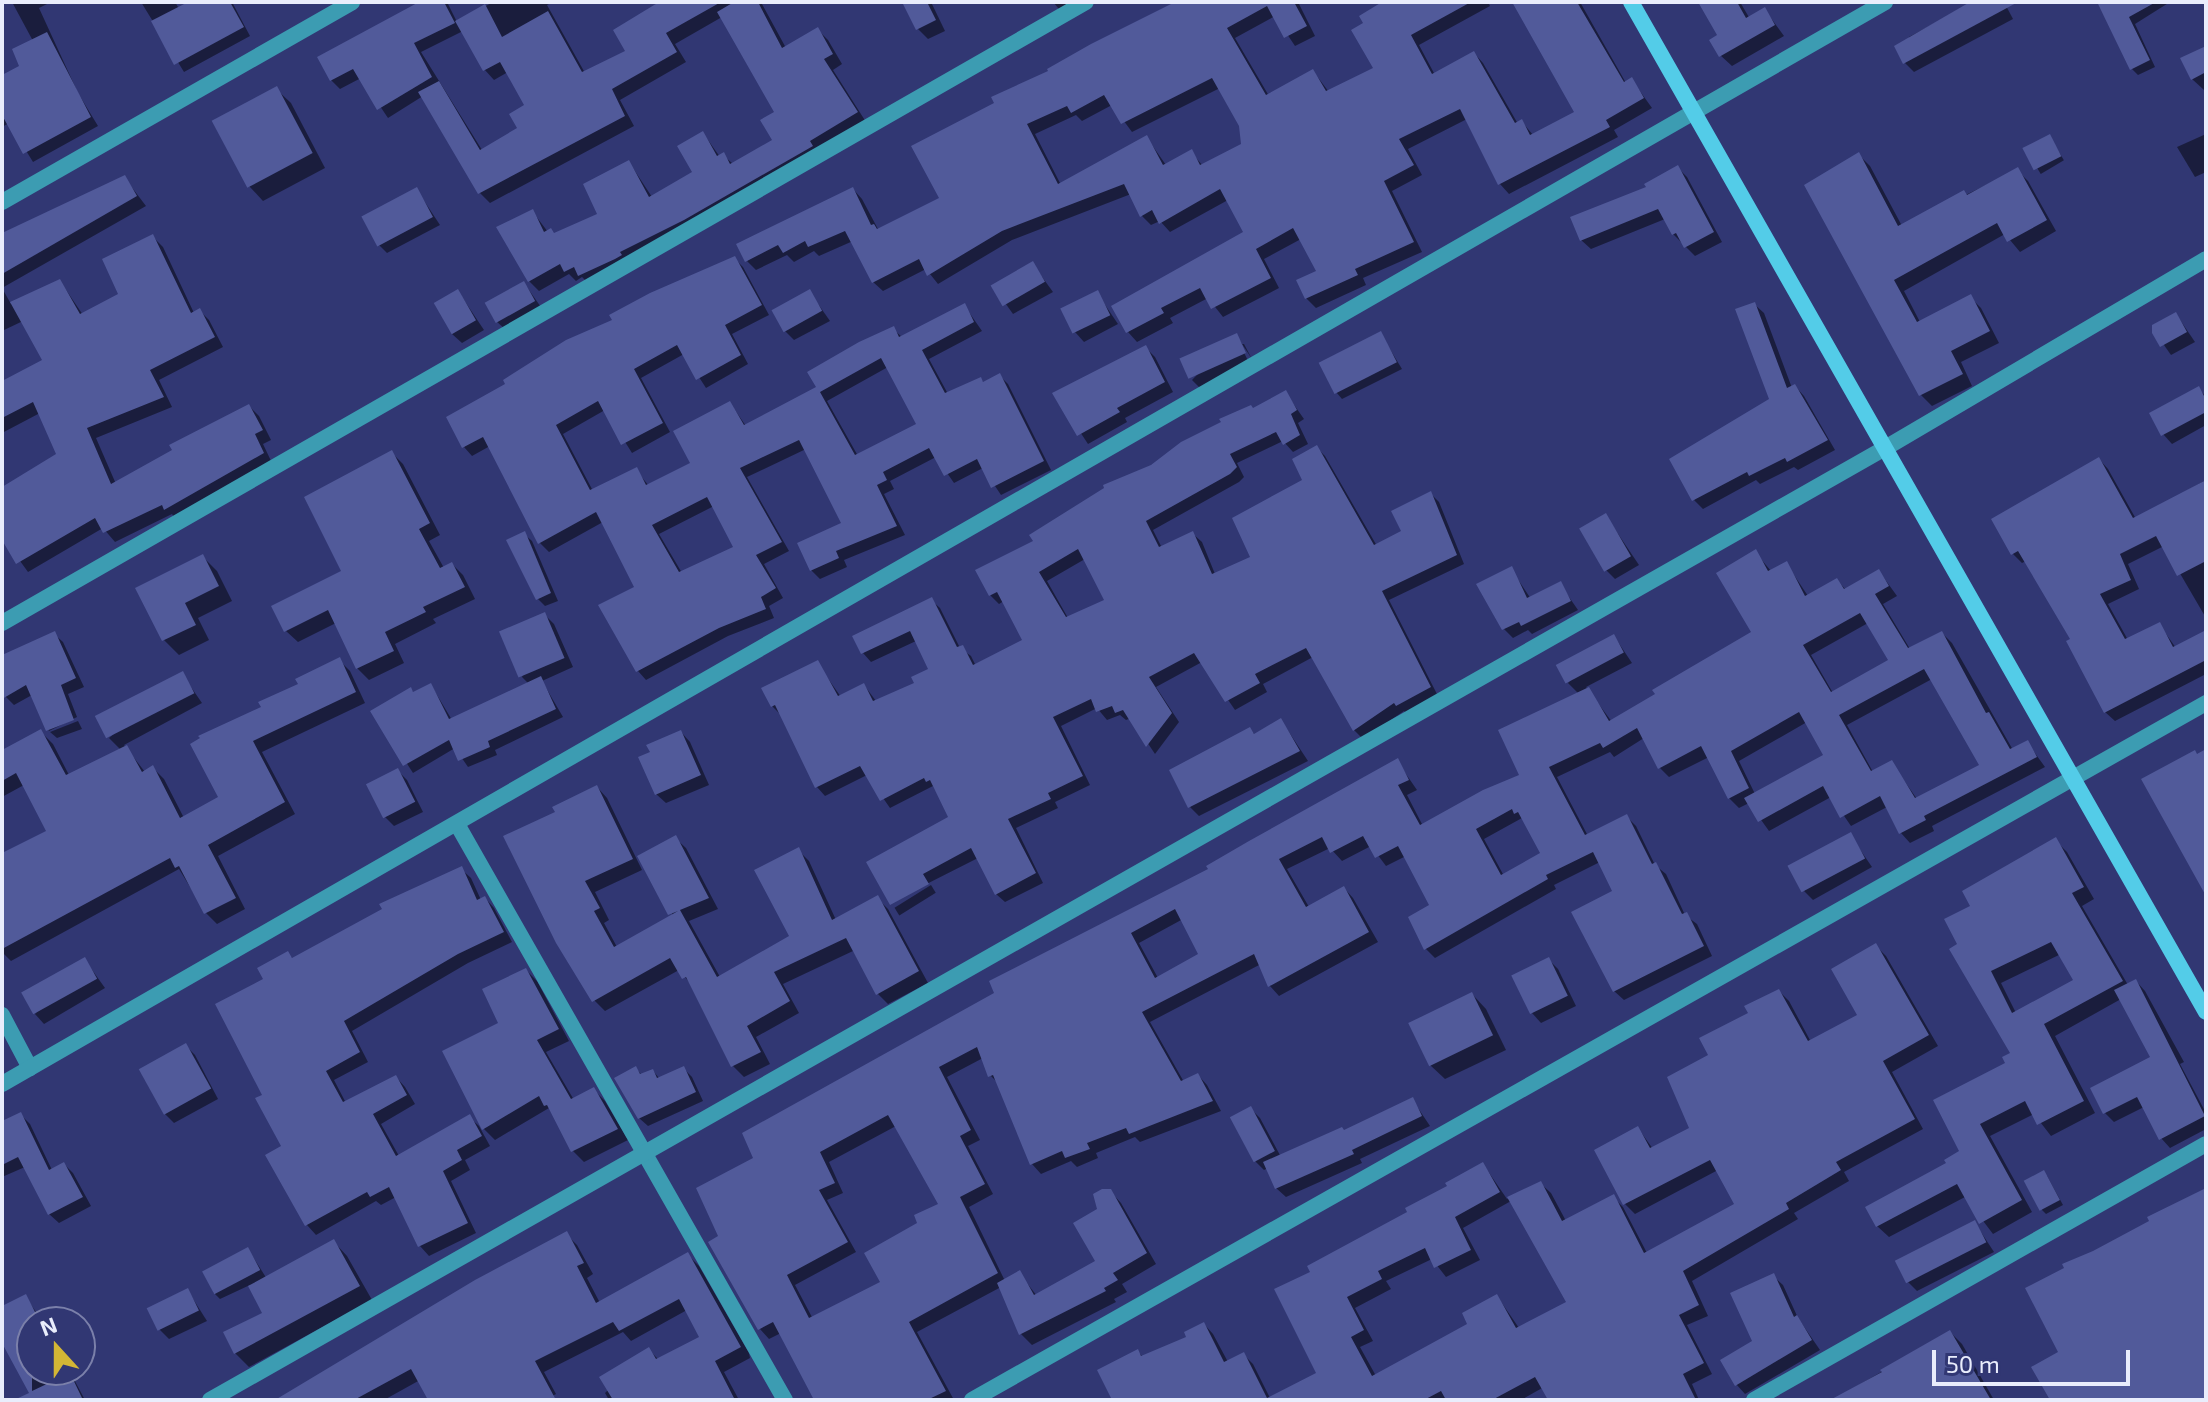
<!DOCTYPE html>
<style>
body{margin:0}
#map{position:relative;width:2208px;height:1402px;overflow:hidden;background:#313773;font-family:"Exo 2",sans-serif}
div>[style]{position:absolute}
.shadow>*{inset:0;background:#0007;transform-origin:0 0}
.building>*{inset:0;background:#515a9a;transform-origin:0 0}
.street>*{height:16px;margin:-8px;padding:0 8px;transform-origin:8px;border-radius:8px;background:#3c9cb2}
.secondary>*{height:16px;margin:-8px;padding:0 8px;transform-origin:8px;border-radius:8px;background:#53cce8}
span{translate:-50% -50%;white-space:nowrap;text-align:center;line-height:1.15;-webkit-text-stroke:7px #313773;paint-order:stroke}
.frame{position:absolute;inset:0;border:4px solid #e9edfc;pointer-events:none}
.north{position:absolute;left:16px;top:1306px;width:80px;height:80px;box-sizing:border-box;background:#313773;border:2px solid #7b80aa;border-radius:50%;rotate:339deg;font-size:22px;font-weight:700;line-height:32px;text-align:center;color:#e9edfc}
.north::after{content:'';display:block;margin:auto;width:28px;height:36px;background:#d3b635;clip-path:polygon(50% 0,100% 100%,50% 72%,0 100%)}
.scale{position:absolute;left:1932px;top:1350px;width:198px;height:36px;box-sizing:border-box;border:4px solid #e9edfc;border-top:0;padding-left:10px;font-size:24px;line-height:28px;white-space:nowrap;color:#e9edfc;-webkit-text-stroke:6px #313773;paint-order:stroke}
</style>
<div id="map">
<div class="shadow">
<i style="clip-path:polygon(12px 2px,51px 2px,39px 8px,78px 93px,98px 126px,33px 162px,9px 123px,2px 127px,2px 77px,22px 66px,33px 41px)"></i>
<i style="clip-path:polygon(141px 2px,175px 2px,181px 12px,200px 2px,232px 2px,250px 36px,184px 72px)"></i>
<i style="clip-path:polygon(evenodd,425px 2px,447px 2px,457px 22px,493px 2px,553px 2px,547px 5px,585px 73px,628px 52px,656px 6px,654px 2px,767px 2px,762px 4px,786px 48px,818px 30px,828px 40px,842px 64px,833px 70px,866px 122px,590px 285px,582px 277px,576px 281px,569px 274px,539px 291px,529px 281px,532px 211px,548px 232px,555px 234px,599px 214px,629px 162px,652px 197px,695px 173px,703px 133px,720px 157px,723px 155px,733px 164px,774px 141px,777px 113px,722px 17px,675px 44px,686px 62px,620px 100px,634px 126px,490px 203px,480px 193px,423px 96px,388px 118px,361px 78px,340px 89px,331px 80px,425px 2px,463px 31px,484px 69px,494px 80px,508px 72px,526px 106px,520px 129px,482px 150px,421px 52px,463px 31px)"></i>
<i style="clip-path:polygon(905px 2px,931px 2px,945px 31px,928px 39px,918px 29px)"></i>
<i style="clip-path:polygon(1053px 2px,1087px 2px,1064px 15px)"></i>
<i style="clip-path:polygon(evenodd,1177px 2px,1298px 2px,1315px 36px,1295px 46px,1275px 16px,1235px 38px,1269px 96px,1313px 71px,1329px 92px,1375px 69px,1365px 23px,1386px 2px,1488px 2px,1490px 6px,1419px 45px,1435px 75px,1474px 53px,1483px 63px,1518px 124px,1522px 122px,1533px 135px,1577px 113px,1530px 2px,1580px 2px,1626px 83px,1632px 80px,1652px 108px,1614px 130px,1618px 137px,1509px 194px,1500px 184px,1467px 119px,1408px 149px,1422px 175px,1392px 191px,1422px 252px,1363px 278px,1366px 285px,1316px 308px,1306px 298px,1319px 272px,1301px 239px,1264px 259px,1279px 288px,1223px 317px,1208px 298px,1170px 318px,1173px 323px,1137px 342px,1128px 332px,1246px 233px,1228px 200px,1170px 232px,1160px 221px,1151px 225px,1142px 216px,1131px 194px,1012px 240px,938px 284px,926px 269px,883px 291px,873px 282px,853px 241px,819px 256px,814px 251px,794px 262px,787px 255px,756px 270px,747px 261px,853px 189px,862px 199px,879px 231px,942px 199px,996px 104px,1177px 2px,1220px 88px,1241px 126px,1243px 146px,1203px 166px,1191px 152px,1166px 165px,1147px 138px,1061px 185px,1035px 134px,1076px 115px,1082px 121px,1112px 105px,1132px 132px,1220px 88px)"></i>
<i style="clip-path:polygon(1701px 2px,1740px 2px,1750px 19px,1765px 10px,1784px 36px,1732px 66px,1720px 55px,1720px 36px)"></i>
<i style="clip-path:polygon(1974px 2px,2004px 2px,2013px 19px,1914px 72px,1905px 63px,1909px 37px)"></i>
<i style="clip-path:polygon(2097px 2px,2170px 2px,2135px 24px,2155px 67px,2138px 75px,2132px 69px)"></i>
<i style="clip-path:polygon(2206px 48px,2206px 89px,2204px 90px,2192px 79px)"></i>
<i style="clip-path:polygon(276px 89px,291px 103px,325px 168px,263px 201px,249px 186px)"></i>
<i style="clip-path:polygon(2206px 134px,2206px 172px,2195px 177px,2177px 147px)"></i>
<i style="left:2050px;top:137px;width:27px;height:27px;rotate:59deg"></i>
<i style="clip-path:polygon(1859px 155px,1870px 166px,1902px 226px,2017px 170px,2028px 181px,2056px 231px,2020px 252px,2005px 234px,1904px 291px,1920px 322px,1970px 297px,1981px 308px,1999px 343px,1961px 362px,1972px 386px,1932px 406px,1921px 395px)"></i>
<i style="clip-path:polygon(1678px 168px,1687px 177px,1722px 242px,1695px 256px,1673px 234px,1665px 219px,1591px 249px,1581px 240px)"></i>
<i style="clip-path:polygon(124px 177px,146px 206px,2px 288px,11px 304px,60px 281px,83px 315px,121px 295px,153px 237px,163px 247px,194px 313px,199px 310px,209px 320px,223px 347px,159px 380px,172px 407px,96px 438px,116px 484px,249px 406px,259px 416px,271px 440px,263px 444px,272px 463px,175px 518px,172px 514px,115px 542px,103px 528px,28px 572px,2px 536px,2px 489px,59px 455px,40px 413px,2px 433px,2px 383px,45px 361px,23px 321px,2px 331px,2px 235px)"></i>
<i style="clip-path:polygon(417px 190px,440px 225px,387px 253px,379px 245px)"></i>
<i style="clip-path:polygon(evenodd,734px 258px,743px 267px,769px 315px,732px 334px,748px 364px,706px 388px,684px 354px,641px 378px,670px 432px,632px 453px,605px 410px,563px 434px,593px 491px,636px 470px,649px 486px,692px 464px,730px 403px,746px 426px,818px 388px,893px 329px,903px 338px,964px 305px,982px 331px,929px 359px,948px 394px,980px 379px,985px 384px,999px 375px,1008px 384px,1051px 470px,1001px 495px,983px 468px,954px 483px,936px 457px,890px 481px,894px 489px,884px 494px,905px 535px,844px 560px,847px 567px,820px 579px,811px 570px,844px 524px,806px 449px,747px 477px,789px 551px,764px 564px,783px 598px,769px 606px,774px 618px,728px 636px,646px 680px,638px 671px,636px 588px,603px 522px,549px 552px,540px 543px,490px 446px,472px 456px,464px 447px,614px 321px,734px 258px,888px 367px,919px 425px,858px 456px,827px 401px,888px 367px,734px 258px,714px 506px,736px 548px,682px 573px,659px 534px,714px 506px)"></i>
<i style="clip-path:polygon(1032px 263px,1053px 292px,1013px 314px,993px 286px)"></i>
<i style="clip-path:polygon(524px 283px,543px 310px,506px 330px,496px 321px)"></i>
<i style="clip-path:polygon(458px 291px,484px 330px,462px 343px,452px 334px)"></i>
<i style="clip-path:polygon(809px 291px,830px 321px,794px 340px,785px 331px)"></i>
<i style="clip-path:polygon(1097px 293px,1118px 324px,1084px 342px,1075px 332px)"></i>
<i style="clip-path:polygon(1754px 304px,1764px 313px,1792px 388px,1795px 386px,1804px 396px,1835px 450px,1798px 470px,1794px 467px,1760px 484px,1756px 480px,1703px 509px,1694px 500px,1771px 400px)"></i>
<i style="clip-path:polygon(2176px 314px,2195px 342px,2171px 355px,2152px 328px)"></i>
<i style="clip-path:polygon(1380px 333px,1402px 369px,1342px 399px,1336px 392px)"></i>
<i style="clip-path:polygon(evenodd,1236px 335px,1254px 362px,1201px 389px,1192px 380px,1236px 335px,1240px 344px,1244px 344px,1253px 361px,1249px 363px,1240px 344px)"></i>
<i style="clip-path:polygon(1146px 348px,1155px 357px,1173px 392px,1125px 418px,1127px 422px,1088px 444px,1055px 394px)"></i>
<i style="clip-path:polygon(2198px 389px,2206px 396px,2206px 425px,2172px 444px,2163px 434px)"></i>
<i style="clip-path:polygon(evenodd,1285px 392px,1304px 419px,1298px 423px,1308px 444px,1293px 452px,1283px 441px,1237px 463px,1244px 477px,1239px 482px,1153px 530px,1162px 548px,1193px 534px,1202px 542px,1215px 574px,1253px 558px,1305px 481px,1317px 448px,1325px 456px,1377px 546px,1404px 532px,1431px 494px,1439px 502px,1464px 564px,1389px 600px,1438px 696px,1406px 713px,1404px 711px,1363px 739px,1354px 730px,1313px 657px,1263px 684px,1267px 692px,1235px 710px,1202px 662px,1156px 687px,1179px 722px,1155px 754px,1131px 718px,1126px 720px,1120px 715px,1107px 720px,1097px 708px,1061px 726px,1090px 785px,1055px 802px,1058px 808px,1016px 828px,1043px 883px,1005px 902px,996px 894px,978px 858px,891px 902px,951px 818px,933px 786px,890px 808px,867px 775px,825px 796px,817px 787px,782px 716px,772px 706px,817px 663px,841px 697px,864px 685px,876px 701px,917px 684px,931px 670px,916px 641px,871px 662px,863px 653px,931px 600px,940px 608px,960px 648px,971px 656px,976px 666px,1025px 641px,1004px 601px,999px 604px,990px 595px,1036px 542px,1152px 466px,1285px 392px,1085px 559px,1107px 601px,1068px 618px,1047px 581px,1085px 559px)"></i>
<i style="clip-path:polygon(392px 453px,403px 464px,440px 535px,429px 541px,444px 568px,452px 564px,463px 575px,475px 599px,433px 619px,436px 623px,395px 644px,404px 663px,369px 680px,357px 668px,336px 623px,298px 642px,286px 631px,344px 572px)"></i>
<i style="clip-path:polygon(2099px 459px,2108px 469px,2136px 519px,2206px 480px,2206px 618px,2164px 546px,2128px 564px,2139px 589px,2108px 604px,2128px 640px,2159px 624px,2176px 648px,2206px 632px,2206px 674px,2115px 721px,2105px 712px,2073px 640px,2026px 561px,2022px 563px,2013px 554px,1994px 520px)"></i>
<i style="clip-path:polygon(1606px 516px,1639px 565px,1615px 579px,1606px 570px)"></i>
<i style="clip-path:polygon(524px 534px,532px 541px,558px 601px,545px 606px,538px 599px)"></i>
<i style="clip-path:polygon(evenodd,1755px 552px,1771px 571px,1786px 563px,1808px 596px,1837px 580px,1846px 590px,1879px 571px,1897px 596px,1883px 604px,1910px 649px,1942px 633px,1952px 643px,2013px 750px,2027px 742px,2045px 767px,1932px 826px,1934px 831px,1910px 843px,1901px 833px,1887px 807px,1851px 826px,1831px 797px,1769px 831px,1749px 803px,1739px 808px,1729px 798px,1709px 757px,1669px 777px,1660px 768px,1644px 738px,1614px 757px,1610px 752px,1557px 777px,1588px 836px,1627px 817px,1636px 826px,1655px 865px,1666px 874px,1685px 915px,1697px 924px,1712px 956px,1624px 1000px,1614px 991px,1615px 892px,1600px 862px,1554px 885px,1556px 889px,1435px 958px,1425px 948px,1432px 906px,1406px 856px,1386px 866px,1371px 846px,1342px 861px,1330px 848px,1287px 869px,1309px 907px,1344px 888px,1353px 898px,1378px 942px,1279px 996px,1270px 986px,1261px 964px,1150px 1022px,1184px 1082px,1198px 1075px,1207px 1085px,1221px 1111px,1140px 1142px,1135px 1137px,1096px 1153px,1098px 1158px,1077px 1167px,1071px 1161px,1041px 1174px,1032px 1164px,999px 1084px,990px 1075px,983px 1058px,947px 1077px,980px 1140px,968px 1146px,993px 1194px,969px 1207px,1005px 1281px,1019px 1273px,1037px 1296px,1097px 1262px,1099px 1210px,1110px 1191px,1121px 1203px,1156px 1264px,1122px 1284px,1127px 1292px,1114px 1299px,1116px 1302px,1032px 1345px,1021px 1334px,1001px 1287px,917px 1332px,954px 1400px,817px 1400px,781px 1333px,769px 1339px,760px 1329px,721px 1237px,756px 1158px,996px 994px,1397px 761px,1417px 790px,1407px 795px,1423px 826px,1522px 776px,1579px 694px,1568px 683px,1614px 636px,1632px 663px,1586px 687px,1612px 722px,1754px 633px,1755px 552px,1868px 623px,1891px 661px,1833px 693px,1811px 655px,1868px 623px,1755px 552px,1932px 679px,1982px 766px,1917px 799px,1891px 762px,1873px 772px,1847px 725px,1932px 679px,1755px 552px,1807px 722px,1826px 756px,1755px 794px,1739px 761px,1807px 722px,1755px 552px,1522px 818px,1543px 854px,1504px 876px,1484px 839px,1522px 818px,1755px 552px,1183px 919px,1201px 955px,1158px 978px,1139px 943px,1183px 919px,1755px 552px,896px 1126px,941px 1205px,920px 1223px,883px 1282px,813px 1319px,795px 1285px,856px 1252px,827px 1200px,843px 1193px,829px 1162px,896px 1126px)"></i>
<i style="clip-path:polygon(202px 556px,217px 571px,232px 601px,198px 618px,209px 640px,179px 655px,164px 640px,138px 588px)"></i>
<i style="clip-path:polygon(1511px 569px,1531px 599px,1560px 584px,1578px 610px,1532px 634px,1528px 630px,1513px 638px,1504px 629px)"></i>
<i style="clip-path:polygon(545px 615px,554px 624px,573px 667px,542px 681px,563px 717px,495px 750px,497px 755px,468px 767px,455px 748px,413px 773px,373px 711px,411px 690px,415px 694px,431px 685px,452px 720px,529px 684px,522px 677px)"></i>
<i style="clip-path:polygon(54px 634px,63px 642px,84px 687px,68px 694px,77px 717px,49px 731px,32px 695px,14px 705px,5px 696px,2px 673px)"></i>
<i style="clip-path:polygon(339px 660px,350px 671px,365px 703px,262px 752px,295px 814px,218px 856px,245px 909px,217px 924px,206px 913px,179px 869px,11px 961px,2px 952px,2px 855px,48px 832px,24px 785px,2px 797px,2px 756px,42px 733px,53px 744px,69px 775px,121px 750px,109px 738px,182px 674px,202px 703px,124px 745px,145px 772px,153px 768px,164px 779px,184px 818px,221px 798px,263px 708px)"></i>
<i style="clip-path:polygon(1281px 720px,1308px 761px,1199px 816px,1190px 807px,1250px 729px,1255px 735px)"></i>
<i style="clip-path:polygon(78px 721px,82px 729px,57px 738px,50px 732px)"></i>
<i style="clip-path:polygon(681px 732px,690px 742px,709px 785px,666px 803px,656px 794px)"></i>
<i style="clip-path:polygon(398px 771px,407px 780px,423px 812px,394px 826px,385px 817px)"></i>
<i style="clip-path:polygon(597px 787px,607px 798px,642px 870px,595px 892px,609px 920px,604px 923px,617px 947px,672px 916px,675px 838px,686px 848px,718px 909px,689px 921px,720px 977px,792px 936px,798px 850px,809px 861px,836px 920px,877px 898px,888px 909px,928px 983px,888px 1004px,877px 993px,853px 951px,783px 984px,799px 1013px,756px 1037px,770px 1064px,744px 1077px,733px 1066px,695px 989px,679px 970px,605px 1011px,594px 1000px,557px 813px)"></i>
<i style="clip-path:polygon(1850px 835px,1872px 867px,1813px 900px,1804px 891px)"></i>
<i style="clip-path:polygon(evenodd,2055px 840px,2067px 852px,2094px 899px,2082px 906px,2128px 985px,2136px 981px,2145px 991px,2184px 1062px,2180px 1064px,2206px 1113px,2206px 1129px,2170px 1148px,2161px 1138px,2144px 1107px,2114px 1122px,2105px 1113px,2153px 1058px,2121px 999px,2055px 1036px,2095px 1113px,2051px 1136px,2034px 1114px,1990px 1136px,2032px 1212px,1993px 1234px,1965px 1197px,1889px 1237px,1877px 1226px,1962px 1152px,2013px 1054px,1960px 945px,1973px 907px,2055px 840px,2061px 954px,2076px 980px,2016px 1013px,2001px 983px,2061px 954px)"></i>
<i style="clip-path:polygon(461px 869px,471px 878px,481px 900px,485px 898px,494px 908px,512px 942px,468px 963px,352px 1031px,368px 1062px,334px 1080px,346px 1103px,396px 1077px,405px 1087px,415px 1104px,381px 1124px,399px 1156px,469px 1117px,479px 1126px,490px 1146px,465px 1160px,470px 1170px,451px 1181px,476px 1233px,429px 1256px,420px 1246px,396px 1197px,381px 1205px,376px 1201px,316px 1235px,307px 1225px,268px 1156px,284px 1147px,265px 1095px,266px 980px,288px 954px,294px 960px)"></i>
<i style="left:931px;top:885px;width:9px;height:43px;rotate:58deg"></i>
<i style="clip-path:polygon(evenodd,1876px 946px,1886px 956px,1938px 1046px,1892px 1072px,1923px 1129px,1844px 1172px,1849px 1181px,1794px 1213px,1798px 1219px,1692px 1281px,1708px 1316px,1687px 1325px,1712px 1374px,1692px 1384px,1699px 1400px,1551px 1400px,1544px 1387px,1521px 1400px,1280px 1400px,1318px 1374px,1312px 1273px,1483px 1164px,1507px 1199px,1540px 1183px,1551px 1193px,1566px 1221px,1613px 1197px,1623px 1207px,1647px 1253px,1737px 1205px,1718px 1170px,1635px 1214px,1625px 1204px,1638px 1128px,1653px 1149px,1692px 1129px,1711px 1056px,1750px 1014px,1779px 991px,1789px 1001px,1811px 1042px,1860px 1015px,1876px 946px,1511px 1201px,1568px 1303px,1519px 1328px,1497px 1296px,1470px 1324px,1376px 1376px,1360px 1347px,1373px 1341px,1355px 1308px,1391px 1289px,1386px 1281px,1432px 1259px,1446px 1277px,1480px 1260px,1463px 1228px,1511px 1201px)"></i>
<i style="clip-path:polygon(85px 960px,105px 988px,44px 1024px,35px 1014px)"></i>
<i style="clip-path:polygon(1549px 960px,1558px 969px,1576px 1006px,1541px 1023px,1532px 1013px)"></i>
<i style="clip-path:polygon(526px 970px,537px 981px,569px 1041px,546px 1052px,574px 1100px,594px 1090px,605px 1101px,628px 1140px,584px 1162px,573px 1151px,549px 1108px,495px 1140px,483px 1128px,501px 1024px)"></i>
<i style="clip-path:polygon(1472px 994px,1486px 1009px,1506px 1050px,1445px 1079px,1430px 1065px)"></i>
<i style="clip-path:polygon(185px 1045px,195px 1055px,218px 1099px,174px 1123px,165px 1114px)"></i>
<i style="clip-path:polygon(636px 1069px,642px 1075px,653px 1071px,660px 1079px,684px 1069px,692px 1077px,703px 1101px,648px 1126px,639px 1118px)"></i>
<i style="clip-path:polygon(1412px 1099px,1430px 1126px,1360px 1159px,1362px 1163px,1286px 1197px,1276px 1188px,1268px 1168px,1264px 1170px,1255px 1161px,1251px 1109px,1260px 1118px,1281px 1157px,1344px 1132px)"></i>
<i style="clip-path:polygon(20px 1114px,30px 1124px,52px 1170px,64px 1164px,73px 1173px,91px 1206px,59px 1223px,49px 1214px,25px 1167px,2px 1177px,2px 1123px)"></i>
<i style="clip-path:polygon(2047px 1176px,2063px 1205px,2046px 1214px,2042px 1210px)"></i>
<i style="clip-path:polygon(1975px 1223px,1994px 1252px,1917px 1291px,1908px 1282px)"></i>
<i style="clip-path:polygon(566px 1234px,577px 1245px,593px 1274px,587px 1278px,600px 1303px,688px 1255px,699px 1266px,749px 1353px,750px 1358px,724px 1372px,739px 1400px,609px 1400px,605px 1393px,649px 1350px,659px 1360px,701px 1338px,687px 1310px,631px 1341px,623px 1332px,544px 1372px,556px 1394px,545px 1400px,431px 1400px,420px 1380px,384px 1400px,315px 1400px)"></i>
<i style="clip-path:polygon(334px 1242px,347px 1256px,372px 1300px,249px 1367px,235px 1353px,265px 1313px,250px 1285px,220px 1299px,213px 1292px,248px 1249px,267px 1279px)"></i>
<i style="clip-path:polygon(1773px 1276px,1783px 1285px,1798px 1318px,1820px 1350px,1745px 1394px,1736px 1384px,1755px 1342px)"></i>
<i style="clip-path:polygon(188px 1291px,207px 1321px,169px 1339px,160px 1330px,150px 1309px)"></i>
<i style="clip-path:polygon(25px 1296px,43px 1322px,32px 1322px,32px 1370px,69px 1370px,85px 1400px,35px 1400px,2px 1337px,2px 1308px)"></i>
<i style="clip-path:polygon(1204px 1324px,1213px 1334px,1228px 1362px,1243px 1354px,1253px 1364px,1271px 1400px,1115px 1400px,1138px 1352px,1143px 1357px,1189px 1338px)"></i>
<i style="clip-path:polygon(1950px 1332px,1962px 1344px,1994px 1400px,1833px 1400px)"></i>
</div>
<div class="building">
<i style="clip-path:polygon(188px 2px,230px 2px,244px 27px,174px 65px,151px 21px)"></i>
<i style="clip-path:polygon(419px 2px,444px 2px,455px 23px,414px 43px,432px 77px,377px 110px,353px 69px,330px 81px,317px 57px)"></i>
<i style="clip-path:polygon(659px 2px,721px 2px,666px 33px,677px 52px,612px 89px,625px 116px,478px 194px,418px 92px,439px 81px,480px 150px,517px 128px,509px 114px,524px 105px,500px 62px,483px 71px,455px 21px,485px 4px,502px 37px,548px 11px,582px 72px,625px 51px,613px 30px)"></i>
<i style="clip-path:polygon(734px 2px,758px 2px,782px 48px,818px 27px,833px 54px,824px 59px,858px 112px,810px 141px,813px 146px,684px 220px,620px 252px,622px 255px,615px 259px,578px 276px,574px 267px,564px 272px,560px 264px,528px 282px,496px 227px,533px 209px,544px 232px,551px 228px,554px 233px,597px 214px,583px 184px,629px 160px,649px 197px,692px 172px,677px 146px,703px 131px,717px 156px,724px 152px,730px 164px,772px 140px,760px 120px,774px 112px,717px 12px)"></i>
<i style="clip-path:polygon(902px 2px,927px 2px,936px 20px,916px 30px)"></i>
<i style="clip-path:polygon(evenodd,1175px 2px,1294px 2px,1307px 26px,1284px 38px,1267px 6px,1227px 28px,1266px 95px,1313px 69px,1326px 91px,1373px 68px,1351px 30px,1363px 23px,1359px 16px,1382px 2px,1471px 2px,1411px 35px,1432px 74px,1474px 51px,1515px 123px,1522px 119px,1530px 135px,1574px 112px,1512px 2px,1577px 2px,1624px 82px,1632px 77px,1644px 98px,1606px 120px,1610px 127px,1498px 185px,1460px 109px,1399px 139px,1414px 165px,1384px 181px,1414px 242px,1355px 269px,1358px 275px,1305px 299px,1296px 280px,1316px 271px,1293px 228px,1256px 249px,1271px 278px,1211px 309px,1200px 288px,1161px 308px,1164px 313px,1126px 333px,1111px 306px,1243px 232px,1220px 189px,1159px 224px,1152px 210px,1140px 217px,1124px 184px,1002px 231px,927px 276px,919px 259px,872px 283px,845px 231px,808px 247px,805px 241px,783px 253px,778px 245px,745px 262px,736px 244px,853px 187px,871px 225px,874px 224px,877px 229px,939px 198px,911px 146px,994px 103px,991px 97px,1048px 71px,1047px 69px,1091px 44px,1175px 2px,1212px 78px,1239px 126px,1241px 144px,1200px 165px,1192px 149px,1163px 165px,1147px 135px,1058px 184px,1027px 124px,1067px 106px,1071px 113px,1104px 95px,1121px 124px,1212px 78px)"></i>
<i style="clip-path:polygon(1698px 2px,1737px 2px,1746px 18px,1765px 7px,1775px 25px,1719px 57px,1709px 40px,1717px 35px)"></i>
<i style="clip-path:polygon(1970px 2px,2018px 2px,1903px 64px,1894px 46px)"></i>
<i style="clip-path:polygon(2097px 2px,2156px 2px,2129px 17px,2150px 60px,2130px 70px)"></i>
<i style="clip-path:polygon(47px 32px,91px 117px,23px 154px,2px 115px,2px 75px,19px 66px,12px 49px)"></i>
<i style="clip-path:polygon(2206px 46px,2206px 72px,2191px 80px,2180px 58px)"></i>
<i style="left:277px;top:86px;width:76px;height:74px;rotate:62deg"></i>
<i style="left:2050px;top:134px;width:25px;height:31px;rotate:63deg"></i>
<i style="clip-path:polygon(1859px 152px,1898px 226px,1964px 190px,1967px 195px,2018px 167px,2047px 220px,2007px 242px,1997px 223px,1894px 280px,1917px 322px,1971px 294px,1990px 331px,1951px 351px,1963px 374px,1919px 396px,1804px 185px)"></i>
<i style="clip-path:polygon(1678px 165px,1714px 232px,1684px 248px,1676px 233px,1672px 235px,1658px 209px,1580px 241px,1570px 217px,1646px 187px,1644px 184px)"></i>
<i style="clip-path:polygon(125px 175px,137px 196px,2px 274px,2px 233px)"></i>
<i style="left:417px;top:187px;width:34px;height:63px;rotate:62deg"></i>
<i style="clip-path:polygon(153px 234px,191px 313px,200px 308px,215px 337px,150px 370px,164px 397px,87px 428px,111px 484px,172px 450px,169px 445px,249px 404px,263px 430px,255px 434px,264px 453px,164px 510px,162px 505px,103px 533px,95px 518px,16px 564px,2px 540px,2px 487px,56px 454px,33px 402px,2px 418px,2px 381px,42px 360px,10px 302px,60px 279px,80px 314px,118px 294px,102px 259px)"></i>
<i style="clip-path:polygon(evenodd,735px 256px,762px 305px,725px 325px,741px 355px,696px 380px,677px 345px,634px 369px,663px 423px,621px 445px,598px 401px,556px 425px,590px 490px,637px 467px,646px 485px,690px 463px,673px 431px,730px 401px,744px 425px,816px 387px,807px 372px,859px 342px,894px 326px,899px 337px,965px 303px,974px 322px,922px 350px,945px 393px,981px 377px,983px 382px,1000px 373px,1044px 461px,991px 488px,977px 459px,944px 476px,929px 448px,883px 472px,887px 480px,877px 485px,897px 526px,836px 551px,839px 558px,810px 571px,797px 543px,841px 523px,799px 440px,740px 468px,782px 542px,756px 555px,776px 588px,761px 597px,766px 609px,719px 628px,636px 672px,598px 605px,634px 587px,596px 512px,538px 544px,483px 437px,462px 448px,446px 417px,505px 384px,503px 380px,566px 340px,612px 320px,609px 315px,650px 293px,735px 256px,881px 358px,916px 424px,855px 455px,820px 392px,881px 358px,735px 256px,707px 497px,733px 547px,679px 572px,652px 525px,707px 497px)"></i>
<i style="left:1033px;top:261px;width:24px;height:49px;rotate:60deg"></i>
<i style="left:524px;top:281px;width:23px;height:45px;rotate:61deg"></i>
<i style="left:458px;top:289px;width:36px;height:28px;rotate:60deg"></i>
<i style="left:810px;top:289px;width:25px;height:44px;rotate:61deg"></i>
<i style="left:1098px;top:290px;width:28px;height:42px;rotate:64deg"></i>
<i style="clip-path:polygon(1755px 302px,1787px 388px,1795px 384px,1828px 440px,1787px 462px,1785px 458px,1749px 476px,1747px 472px,1692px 501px,1669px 459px,1769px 399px,1735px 309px)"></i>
<i style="clip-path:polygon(2176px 312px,2187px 332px,2160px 347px,2152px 333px,2152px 325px)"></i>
<i style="left:1381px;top:331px;width:35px;height:70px;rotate:63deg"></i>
<i style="left:1237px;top:333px;width:22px;height:63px;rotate:66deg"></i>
<i style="clip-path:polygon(1146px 345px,1165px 382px,1117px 408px,1120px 412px,1077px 436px,1052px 393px)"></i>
<i style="clip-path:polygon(2199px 386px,2206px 400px,2206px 412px,2161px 436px,2149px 413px)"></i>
<i style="clip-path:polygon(evenodd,1286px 390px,1297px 410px,1291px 414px,1300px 435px,1283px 445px,1276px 432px,1230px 454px,1237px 467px,1230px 474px,1146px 521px,1159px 547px,1193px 531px,1212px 574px,1250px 557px,1232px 518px,1302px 480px,1292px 459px,1317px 445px,1374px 545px,1401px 531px,1391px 511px,1431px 491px,1457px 555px,1382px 591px,1431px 687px,1396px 706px,1394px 703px,1353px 731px,1306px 648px,1255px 674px,1260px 683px,1225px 702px,1194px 653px,1149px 677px,1172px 713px,1146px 747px,1123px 710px,1115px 713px,1112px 706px,1096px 712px,1091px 699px,1053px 717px,1083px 776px,1048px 793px,1051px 799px,1008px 819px,1036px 873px,995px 895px,971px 848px,923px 874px,929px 884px,890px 905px,866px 862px,948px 817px,930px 780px,926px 782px,924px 778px,880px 801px,860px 766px,815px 788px,775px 705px,771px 707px,761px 688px,818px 660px,838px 696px,864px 683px,873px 701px,914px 683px,911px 677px,928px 669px,910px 631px,861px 654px,852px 636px,932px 597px,957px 647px,963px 645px,973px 665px,1022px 640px,997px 592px,989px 596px,975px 570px,1033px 541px,1029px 535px,1104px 488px,1103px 485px,1151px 465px,1181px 442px,1221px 422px,1219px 419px,1251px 405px,1253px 408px,1286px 390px,1078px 549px,1104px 600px,1066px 617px,1039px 572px,1078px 549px)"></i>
<i style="clip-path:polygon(392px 450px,430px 523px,419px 529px,440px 568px,452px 562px,465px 587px,423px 607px,426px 612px,385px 632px,394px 651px,356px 669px,328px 610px,284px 632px,271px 606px,341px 571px,304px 497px)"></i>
<i style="clip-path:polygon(2099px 457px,2133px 518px,2206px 480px,2206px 561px,2177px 576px,2156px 536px,2120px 554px,2131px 580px,2100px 594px,2125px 639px,2160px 622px,2173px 647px,2206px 630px,2206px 660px,2104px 713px,2066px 641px,2070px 639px,2018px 551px,2011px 555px,1991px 519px)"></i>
<i style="left:1606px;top:513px;width:50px;height:31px;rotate:60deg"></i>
<i style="clip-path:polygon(525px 531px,551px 593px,536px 600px,506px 540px)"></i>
<i style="clip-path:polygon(evenodd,1756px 549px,1768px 571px,1787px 561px,1805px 596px,1837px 578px,1844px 589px,1879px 569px,1889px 586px,1875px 594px,1908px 648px,1942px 631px,1986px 713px,1989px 712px,2010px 749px,2028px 740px,2037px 757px,1924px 816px,1926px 820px,1899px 834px,1880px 796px,1840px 818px,1823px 786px,1758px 822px,1744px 798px,1823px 755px,1799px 712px,1731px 751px,1749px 788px,1728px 799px,1701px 746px,1658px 769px,1637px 728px,1603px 748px,1600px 743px,1549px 767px,1585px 835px,1627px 814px,1652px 864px,1656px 862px,1682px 914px,1687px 912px,1704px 946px,1613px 992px,1571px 912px,1612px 891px,1593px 852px,1546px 875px,1548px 879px,1424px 950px,1408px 917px,1429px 905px,1398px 846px,1375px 858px,1363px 836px,1330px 853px,1322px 837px,1279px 859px,1306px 907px,1344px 886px,1369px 932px,1268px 987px,1254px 954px,1142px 1012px,1181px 1081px,1198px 1073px,1213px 1101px,1129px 1134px,1126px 1128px,1087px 1143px,1090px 1149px,1065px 1158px,1062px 1151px,1030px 1165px,993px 1075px,988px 1077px,977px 1047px,939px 1067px,971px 1130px,960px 1136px,985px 1184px,960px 1197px,998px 1273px,909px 1322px,946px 1391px,927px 1400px,814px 1400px,773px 1322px,758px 1330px,708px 1242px,718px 1236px,696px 1188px,753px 1158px,742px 1133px,994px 993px,989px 981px,1208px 869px,1206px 866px,1249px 841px,1398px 758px,1409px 780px,1398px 785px,1420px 825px,1483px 790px,1519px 775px,1498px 730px,1589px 687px,1609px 721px,1655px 694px,1652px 690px,1751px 632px,1716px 573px,1756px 549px,1860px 613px,1888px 660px,1831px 692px,1803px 645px,1860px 613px,1756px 549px,1924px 669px,1979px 765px,1915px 798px,1892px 760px,1871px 771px,1839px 715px,1924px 669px,1756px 549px,1512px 809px,1514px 814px,1518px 812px,1540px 853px,1501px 875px,1476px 829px,1512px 809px,1756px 549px,1175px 909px,1198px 954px,1155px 978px,1131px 933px,1175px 909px,1756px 549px,888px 1115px,938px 1204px,914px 1215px,917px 1223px,864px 1253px,880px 1282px,809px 1318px,787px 1275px,848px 1242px,819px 1190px,835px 1183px,820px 1152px,888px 1115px)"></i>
<i style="clip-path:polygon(203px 554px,219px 586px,185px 603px,196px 625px,162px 641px,135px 588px)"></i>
<i style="clip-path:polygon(1512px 566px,1527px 598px,1561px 581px,1571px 601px,1521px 626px,1519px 622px,1502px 630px,1476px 584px)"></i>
<i style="left:545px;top:612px;width:50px;height:50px;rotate:67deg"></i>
<i style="clip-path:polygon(55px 631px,76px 678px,61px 685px,74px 720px,46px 731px,26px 685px,2px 699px,2px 655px)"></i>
<i style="left:1614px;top:634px;width:21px;height:66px;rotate:62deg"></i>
<i style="clip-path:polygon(340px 657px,356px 692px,253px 741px,285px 802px,208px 845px,236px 898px,204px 914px,179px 866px,175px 868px,170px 858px,2px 949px,2px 853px,46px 831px,16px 773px,2px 781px,2px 750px,41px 729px,66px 775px,127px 745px,142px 772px,153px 765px,180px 818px,218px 797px,190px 744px,200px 738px,198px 736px,261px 707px,258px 702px,298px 684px,295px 679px)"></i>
<i style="left:183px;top:671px;width:25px;height:99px;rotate:63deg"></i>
<i style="clip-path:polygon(541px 676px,556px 709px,488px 741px,490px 747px,458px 761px,449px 740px,403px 766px,370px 711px,411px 687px,413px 692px,431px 683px,449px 719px)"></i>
<i style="clip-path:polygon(1281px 718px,1300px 751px,1188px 808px,1169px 770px,1250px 727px,1254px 734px)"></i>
<i style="clip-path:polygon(681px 730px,701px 775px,655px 795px,638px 757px,650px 752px,646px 745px)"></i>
<i style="clip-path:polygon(2206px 749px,2206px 896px,2141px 779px,2195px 750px,2197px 754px)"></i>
<i style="left:398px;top:768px;width:38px;height:36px;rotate:63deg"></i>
<i style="clip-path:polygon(597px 785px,633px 859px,585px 881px,600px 908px,594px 911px,614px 947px,678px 911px,668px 915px,637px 856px,676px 835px,709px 898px,680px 910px,717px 977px,789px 936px,754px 870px,799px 847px,832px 920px,878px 895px,919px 971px,876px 995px,846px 938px,774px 972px,790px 1001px,747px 1026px,761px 1052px,731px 1067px,686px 977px,682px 979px,670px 958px,592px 1002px,556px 943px,503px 836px,555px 812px,552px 807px)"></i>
<i style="left:1851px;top:832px;width:30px;height:72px;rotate:62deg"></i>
<i style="clip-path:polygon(evenodd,2056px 837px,2084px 887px,2072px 893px,2123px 981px,2044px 1024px,2084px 1101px,2037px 1125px,2025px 1101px,1980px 1124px,2022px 1200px,1979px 1224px,1957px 1184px,1876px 1227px,1865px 1207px,1946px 1163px,1944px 1160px,1959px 1151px,1933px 1100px,2005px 1063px,2002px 1057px,2010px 1053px,1949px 949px,1957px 944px,1944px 919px,1970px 906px,1962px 891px,2056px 837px,2051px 942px,2073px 980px,2012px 1013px,1991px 971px,2051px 942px)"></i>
<i style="clip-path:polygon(462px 866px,477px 900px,485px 896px,504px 932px,458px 954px,344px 1021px,360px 1052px,326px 1071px,343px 1102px,396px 1075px,407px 1095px,373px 1114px,396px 1156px,470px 1114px,482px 1136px,457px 1150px,462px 1160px,443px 1171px,468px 1223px,418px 1247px,389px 1187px,370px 1197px,367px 1192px,305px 1226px,265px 1155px,281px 1146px,255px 1098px,262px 1095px,215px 1004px,263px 979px,257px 968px,288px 951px,292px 958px,382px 909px,379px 904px)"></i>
<i style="clip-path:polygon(1876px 943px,1929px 1035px,1883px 1061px,1915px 1119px,1836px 1162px,1841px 1170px,1786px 1203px,1789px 1209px,1683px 1271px,1699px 1305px,1679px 1315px,1704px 1363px,1683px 1374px,1696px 1400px,1548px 1400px,1535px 1377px,1492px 1400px,1446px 1400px,1441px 1391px,1424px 1400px,1112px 1400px,1097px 1370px,1138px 1349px,1141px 1356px,1186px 1337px,1184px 1332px,1204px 1322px,1224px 1362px,1244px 1352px,1267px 1398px,1316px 1373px,1274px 1289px,1310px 1272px,1307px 1266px,1407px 1212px,1405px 1208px,1447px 1186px,1445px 1183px,1483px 1162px,1500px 1192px,1455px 1217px,1471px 1250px,1434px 1268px,1425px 1248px,1378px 1271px,1382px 1279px,1347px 1297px,1364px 1330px,1351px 1337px,1372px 1376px,1467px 1324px,1462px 1313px,1497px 1294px,1516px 1328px,1566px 1302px,1507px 1197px,1541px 1181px,1562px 1221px,1614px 1194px,1644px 1253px,1734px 1204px,1710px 1160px,1623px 1205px,1594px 1150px,1638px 1126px,1650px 1148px,1689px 1128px,1667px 1077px,1708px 1055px,1699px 1038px,1748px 1013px,1744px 1006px,1779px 989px,1808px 1041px,1857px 1015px,1831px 969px)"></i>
<i style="left:85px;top:957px;width:25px;height:73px;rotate:61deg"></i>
<i style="left:1549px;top:957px;width:43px;height:42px;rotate:64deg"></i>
<i style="clip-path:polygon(526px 968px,559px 1029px,537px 1040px,571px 1099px,594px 1087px,618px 1129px,571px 1152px,547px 1105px,544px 1106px,539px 1096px,482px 1130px,442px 1051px,498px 1023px,482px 989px)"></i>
<i style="clip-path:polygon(2136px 979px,2205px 1116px,2159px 1140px,2137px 1097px,2103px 1114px,2090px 1088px,2150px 1057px,2114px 990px)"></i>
<i style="left:1472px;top:992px;width:48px;height:71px;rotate:64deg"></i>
<i style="left:186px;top:1043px;width:52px;height:54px;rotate:61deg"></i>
<i style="clip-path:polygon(636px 1066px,640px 1074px,653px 1069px,657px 1078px,684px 1066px,696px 1092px,638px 1119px,614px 1078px)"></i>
<i style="clip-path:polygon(1413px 1097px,1422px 1116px,1352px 1150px,1354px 1154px,1275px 1189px,1263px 1162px,1342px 1127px,1344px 1130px)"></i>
<i style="left:1251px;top:1106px;width:51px;height:24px;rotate:62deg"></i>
<i style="clip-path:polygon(21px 1112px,49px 1170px,64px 1162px,83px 1197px,48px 1215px,18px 1157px,2px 1165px,2px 1121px)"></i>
<i style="left:2044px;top:1170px;width:34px;height:23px;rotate:62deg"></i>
<i style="clip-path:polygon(2206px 1188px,2206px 1400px,2050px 1400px,2031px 1367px,2058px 1352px,2025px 1288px,2064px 1268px,2062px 1264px,2093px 1251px,2149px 1221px,2147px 1217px)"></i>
<i style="clip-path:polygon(1102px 1189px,1111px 1189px,1147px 1253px,1113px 1273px,1118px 1280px,1104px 1288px,1106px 1291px,1019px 1335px,997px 1283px,1020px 1270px,1034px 1295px,1095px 1261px,1073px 1223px,1097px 1209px,1093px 1194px)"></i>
<i style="left:1975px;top:1220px;width:25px;height:90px;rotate:63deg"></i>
<i style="clip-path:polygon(567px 1231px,584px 1263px,577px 1266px,596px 1303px,688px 1252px,741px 1347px,715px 1361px,735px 1400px,613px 1400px,599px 1377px,649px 1347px,656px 1359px,699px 1337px,679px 1299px,619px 1331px,613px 1322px,535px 1361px,556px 1400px,428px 1400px,411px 1369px,354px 1400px,275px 1400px,475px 1280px)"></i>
<i style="clip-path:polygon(334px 1239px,360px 1286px,234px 1354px,223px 1332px,262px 1313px,248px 1286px)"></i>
<i style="left:248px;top:1247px;width:26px;height:52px;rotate:62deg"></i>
<i style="clip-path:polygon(1774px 1273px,1794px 1317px,1797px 1315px,1812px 1340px,1735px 1386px,1720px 1360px,1752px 1341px,1730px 1293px)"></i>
<i style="left:188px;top:1288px;width:25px;height:46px;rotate:64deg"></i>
<i style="clip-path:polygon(26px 1294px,40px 1322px,32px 1322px,32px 1391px,70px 1373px,83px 1400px,14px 1400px,29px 1393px,2px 1343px,2px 1306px)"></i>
<i style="clip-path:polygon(1950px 1330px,1991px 1400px,1830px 1400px,1882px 1372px,1880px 1370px)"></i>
</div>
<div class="street">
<i style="left:2px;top:202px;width:403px;rotate:-29.7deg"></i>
<i style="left:2px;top:623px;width:1249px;rotate:-29.81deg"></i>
<i style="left:457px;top:824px;width:663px;rotate:60.34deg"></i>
<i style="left:2px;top:1015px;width:60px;rotate:62.2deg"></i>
<i style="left:2px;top:1084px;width:2172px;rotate:-29.88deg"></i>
<i style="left:210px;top:1400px;width:1929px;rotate:-29.61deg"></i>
<i style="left:1887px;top:447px;width:370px;rotate:-30.5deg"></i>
<i style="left:972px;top:1400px;width:1417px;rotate:-29.46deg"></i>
<i style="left:1754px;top:1400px;width:519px;rotate:-29.53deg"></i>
</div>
<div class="secondary">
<i style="left:1631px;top:2px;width:1162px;rotate:60.35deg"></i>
</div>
<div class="frame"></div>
<div class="north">N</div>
<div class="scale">50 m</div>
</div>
